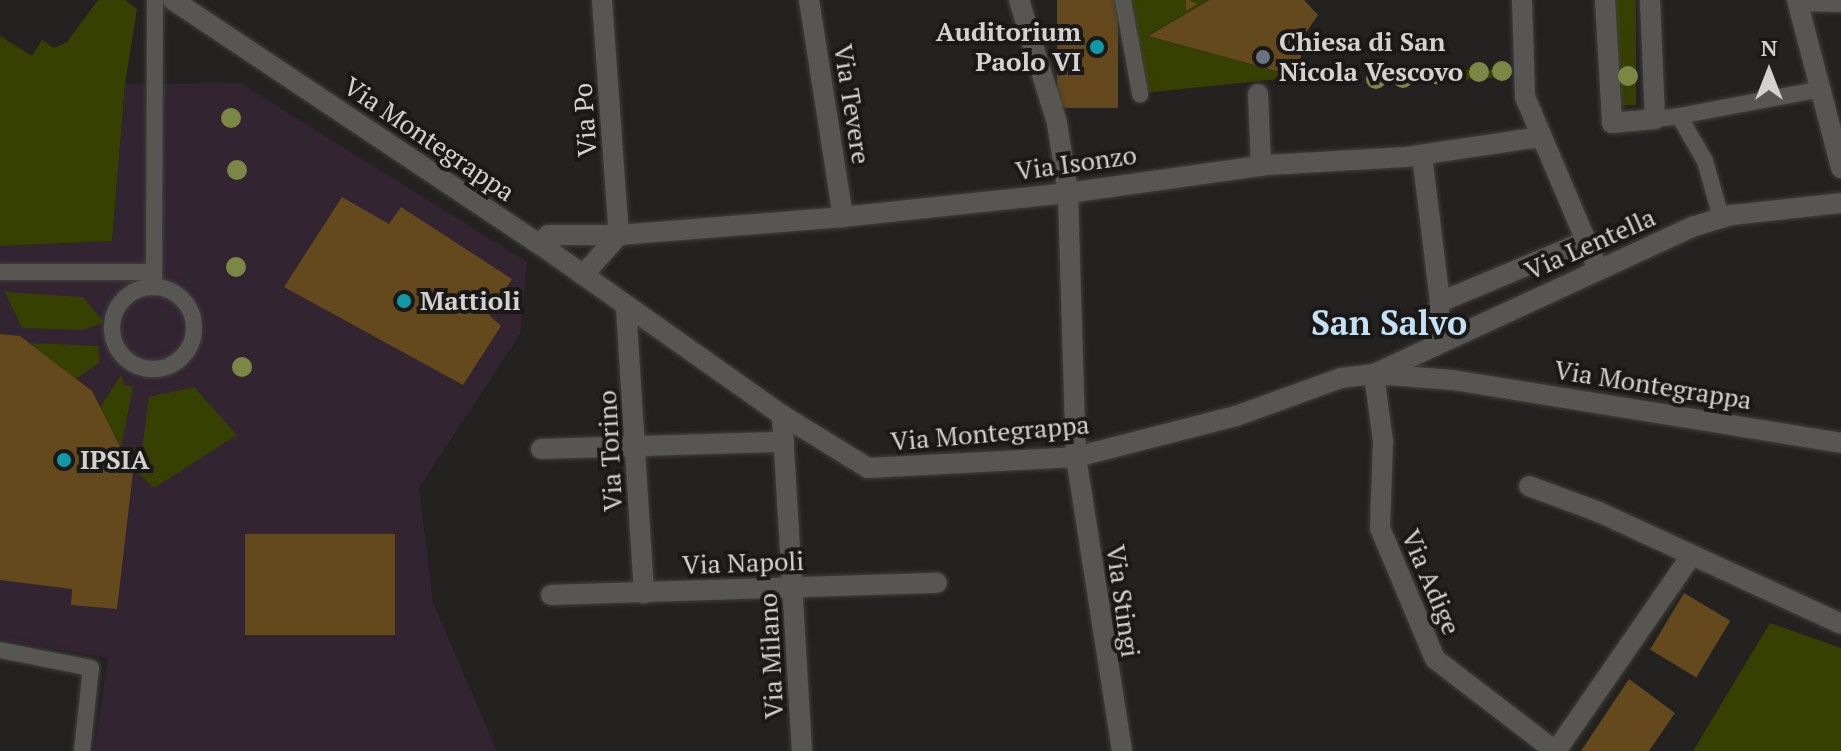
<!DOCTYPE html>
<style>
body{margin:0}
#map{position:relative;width:1841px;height:751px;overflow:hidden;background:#242220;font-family:"PT Serif",serif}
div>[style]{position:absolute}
.education>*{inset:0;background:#322431}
.green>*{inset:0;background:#364000;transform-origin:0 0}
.building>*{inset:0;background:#63491c;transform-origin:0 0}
.roads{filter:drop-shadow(0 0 2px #403f3d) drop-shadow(0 0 2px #403f3d)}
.lane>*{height:16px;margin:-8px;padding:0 8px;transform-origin:8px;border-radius:8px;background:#575653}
.lane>.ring{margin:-8px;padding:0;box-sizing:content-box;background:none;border:16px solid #575653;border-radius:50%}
.street>*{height:20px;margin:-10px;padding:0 10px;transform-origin:10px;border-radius:10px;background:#575653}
.trees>*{width:20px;height:20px;margin:-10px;border-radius:50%;background:#7b8845}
.dots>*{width:22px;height:22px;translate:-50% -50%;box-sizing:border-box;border:4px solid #1a1917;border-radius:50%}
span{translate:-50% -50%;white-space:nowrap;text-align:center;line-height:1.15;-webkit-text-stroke:8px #1a1917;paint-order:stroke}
.poi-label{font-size:26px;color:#d3d2d0;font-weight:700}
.right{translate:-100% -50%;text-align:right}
.left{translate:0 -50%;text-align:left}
.street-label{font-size:26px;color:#d3d2d0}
.district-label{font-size:34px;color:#c4e0f4;font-weight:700}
.north{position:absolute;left:1729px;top:32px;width:80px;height:80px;-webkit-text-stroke:6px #1a1917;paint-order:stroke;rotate:0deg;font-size:22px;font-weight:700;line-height:32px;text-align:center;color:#d3d2d0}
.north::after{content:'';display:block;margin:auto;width:28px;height:36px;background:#d3d2d0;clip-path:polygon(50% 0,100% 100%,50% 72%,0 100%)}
</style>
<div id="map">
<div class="education">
<i style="clip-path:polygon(240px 83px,527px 262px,520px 334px,419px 488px,433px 603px,497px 751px,94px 751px,108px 658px,0 639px,0 246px,112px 241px,125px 84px)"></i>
</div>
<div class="green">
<i style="clip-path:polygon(98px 0,125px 0,137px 9px,125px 84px,112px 241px,0 246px,0 36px,32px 56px,42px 40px,54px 48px,67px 42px)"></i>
<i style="clip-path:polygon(1129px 0,1208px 0,1147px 36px,1299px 77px,1143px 93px)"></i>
<i style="left:1614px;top:0;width:22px;height:105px"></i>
<i style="clip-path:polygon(1486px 64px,1487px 71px,1505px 64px,1506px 77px,1373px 84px,1372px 70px,1381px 69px,1382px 75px,1430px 73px,1430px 66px,1470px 70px,1471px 65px)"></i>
<i style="clip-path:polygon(5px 292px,83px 297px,104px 322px,83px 330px,22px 328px)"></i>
<i style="clip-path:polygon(30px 343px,98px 346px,100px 362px,76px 379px)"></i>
<i style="clip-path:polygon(122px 374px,124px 385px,133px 387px,121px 447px,100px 407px)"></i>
<i style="clip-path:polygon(194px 387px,237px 435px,154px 488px,139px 474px,149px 397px)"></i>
<i style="clip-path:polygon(1770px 623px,1841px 648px,1841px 751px,1693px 751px)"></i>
</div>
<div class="building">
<i style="left:1057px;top:0;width:61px;height:108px"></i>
<i style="clip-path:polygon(1186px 0,1189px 0,1197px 4px,1186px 11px)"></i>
<i style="clip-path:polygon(1209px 0,1304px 0,1318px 15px,1303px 37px,1299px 77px,1148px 36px)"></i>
<i style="clip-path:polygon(342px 197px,389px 224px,401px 207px,512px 279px,489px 315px,501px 326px,463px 385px,284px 287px)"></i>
<i style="clip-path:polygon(0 334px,20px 336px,92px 391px,133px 472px,117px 609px,71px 605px,72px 589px,0 580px)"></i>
<i style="left:395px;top:534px;width:101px;height:150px;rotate:90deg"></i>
<i style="left:1684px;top:593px;width:54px;height:66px;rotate:31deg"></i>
<i style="clip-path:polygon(1629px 679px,1675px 713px,1649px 751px,1581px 751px)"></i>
</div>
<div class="roads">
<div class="lane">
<i style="left:1123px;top:0;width:96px;rotate:79.7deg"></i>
<i style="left:1679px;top:116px;width:146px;rotate:-10.7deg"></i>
<i style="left:1655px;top:119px;width:24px;rotate:-7deg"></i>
<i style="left:1679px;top:116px;width:52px;rotate:60deg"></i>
<i style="left:1705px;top:161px;width:58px;rotate:74.1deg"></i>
<i style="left:0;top:272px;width:154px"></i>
<i style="left:154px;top:286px;width:286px;rotate:-89.8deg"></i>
<i class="ring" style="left:112px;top:287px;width:66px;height:66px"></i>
<i style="left:0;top:650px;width:93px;rotate:11.2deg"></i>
<i style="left:91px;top:668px;width:83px;rotate:96.2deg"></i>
</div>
<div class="street">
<i style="left:173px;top:0;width:442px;rotate:33.7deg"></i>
<i style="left:541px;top:245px;width:295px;rotate:35.2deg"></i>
<i style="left:782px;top:415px;width:101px;rotate:31.6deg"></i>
<i style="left:868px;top:468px;width:208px;rotate:-3deg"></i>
<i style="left:1076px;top:457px;width:165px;rotate:-14.4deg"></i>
<i style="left:1236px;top:416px;width:112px;rotate:-19.9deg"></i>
<i style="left:1341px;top:378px;width:33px;rotate:-7deg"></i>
<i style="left:1374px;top:374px;width:79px;rotate:4.3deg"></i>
<i style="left:1453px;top:380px;width:393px;rotate:9.2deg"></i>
<i style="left:602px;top:0;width:236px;rotate:85.9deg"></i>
<i style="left:809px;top:0;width:220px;rotate:81.1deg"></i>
<i style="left:1019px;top:0;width:129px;rotate:72.8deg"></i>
<i style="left:1057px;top:123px;width:71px;rotate:81.1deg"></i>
<i style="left:1068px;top:193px;width:264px;rotate:88.3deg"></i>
<i style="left:1076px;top:457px;width:298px;rotate:81.1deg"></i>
<i style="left:1522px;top:0;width:97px;rotate:88.2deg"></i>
<i style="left:1525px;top:97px;width:187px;rotate:67deg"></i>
<i style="left:1605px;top:0;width:123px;rotate:86.7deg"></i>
<i style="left:1612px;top:123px;width:43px;rotate:-5.3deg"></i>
<i style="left:1655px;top:119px;width:119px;rotate:-92.4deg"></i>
<i style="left:1797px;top:0;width:174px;rotate:75.3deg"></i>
<i style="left:1798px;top:1px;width:43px;rotate:1.3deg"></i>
<i style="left:1258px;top:94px;width:72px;rotate:87.6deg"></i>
<i style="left:1422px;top:155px;width:148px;rotate:83deg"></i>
<i style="left:1440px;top:302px;width:45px;rotate:97.6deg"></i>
<i style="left:541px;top:245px;width:12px;rotate:-55deg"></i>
<i style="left:548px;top:235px;width:71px"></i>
<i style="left:619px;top:235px;width:225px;rotate:-4.6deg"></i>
<i style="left:843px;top:217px;width:226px;rotate:-6.1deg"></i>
<i style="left:1068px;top:193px;width:201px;rotate:-8deg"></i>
<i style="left:1267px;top:165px;width:139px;rotate:-3.3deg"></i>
<i style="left:1406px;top:157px;width:135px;rotate:-8.5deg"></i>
<i style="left:583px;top:275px;width:54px;rotate:-48deg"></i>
<i style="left:1440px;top:302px;width:160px;rotate:-22.7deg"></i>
<i style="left:626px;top:307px;width:287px;rotate:86.4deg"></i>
<i style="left:782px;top:415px;width:337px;rotate:86.6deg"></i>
<i style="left:541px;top:449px;width:243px;rotate:-1.7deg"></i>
<i style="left:1529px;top:486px;width:75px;rotate:20.4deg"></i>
<i style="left:1599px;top:512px;width:267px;rotate:24.8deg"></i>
<i style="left:551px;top:595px;width:386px;rotate:-1.8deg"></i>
<i style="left:1555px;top:751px;width:151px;rotate:-142.5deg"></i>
<i style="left:1435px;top:659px;width:142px;rotate:-112.8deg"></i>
<i style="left:1380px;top:528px;width:87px;rotate:-88deg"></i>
<i style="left:1383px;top:441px;width:68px;rotate:-97.7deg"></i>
<i style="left:1374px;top:374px;width:353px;rotate:-24.8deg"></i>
<i style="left:1695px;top:226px;width:39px;rotate:-17deg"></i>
<i style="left:1732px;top:215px;width:110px;rotate:-6.3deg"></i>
<i style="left:1556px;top:751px;width:237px;rotate:-55.3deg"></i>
</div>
</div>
<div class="trees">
<i style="left:1502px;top:71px"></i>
<i style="left:1479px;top:72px"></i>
<i style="left:1439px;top:75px"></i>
<i style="left:1628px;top:76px"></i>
<i style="left:1403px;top:78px"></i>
<i style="left:1376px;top:79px"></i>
<i style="left:231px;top:118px"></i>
<i style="left:237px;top:170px"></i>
<i style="left:236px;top:267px"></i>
<i style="left:242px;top:367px"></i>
</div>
<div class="dots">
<i style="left:1097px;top:47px;background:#0f9aa8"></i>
<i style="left:1263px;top:57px;background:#6b7280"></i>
<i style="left:404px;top:301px;background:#0f9aa8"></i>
<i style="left:64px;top:460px;background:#0f9aa8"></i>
</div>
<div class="poi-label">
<span class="right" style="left:1081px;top:47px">Auditorium<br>Paolo VI</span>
<span class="left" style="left:1279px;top:57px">Chiesa di San<br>Nicola Vescovo</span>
<span class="left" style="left:420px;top:301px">Mattioli</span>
<span class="left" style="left:80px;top:460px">IPSIA</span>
</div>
<div class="street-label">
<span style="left:852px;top:104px;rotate:81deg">Via Tevere</span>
<span style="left:585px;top:120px;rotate:-94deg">Via Po</span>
<span style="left:429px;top:139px;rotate:34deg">Via Montegrappa</span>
<span style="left:1076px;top:163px;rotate:-8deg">Via Isonzo</span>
<span style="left:1590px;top:244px;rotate:-24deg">Via Lentella</span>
<span style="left:1653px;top:385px;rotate:9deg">Via Montegrappa</span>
<span style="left:990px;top:433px;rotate:-5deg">Via Montegrappa</span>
<span style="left:610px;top:451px;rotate:-93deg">Via Torino</span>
<span style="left:743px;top:563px;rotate:-2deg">Via Napoli</span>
<span style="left:1431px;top:582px;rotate:67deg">Via Adige</span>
<span style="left:1123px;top:601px;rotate:82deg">Via Stingi</span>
<span style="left:771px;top:656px;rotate:-93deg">Via Milano</span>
</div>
<div class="district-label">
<span style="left:1389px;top:323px">San Salvo</span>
</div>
<div class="north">N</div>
</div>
